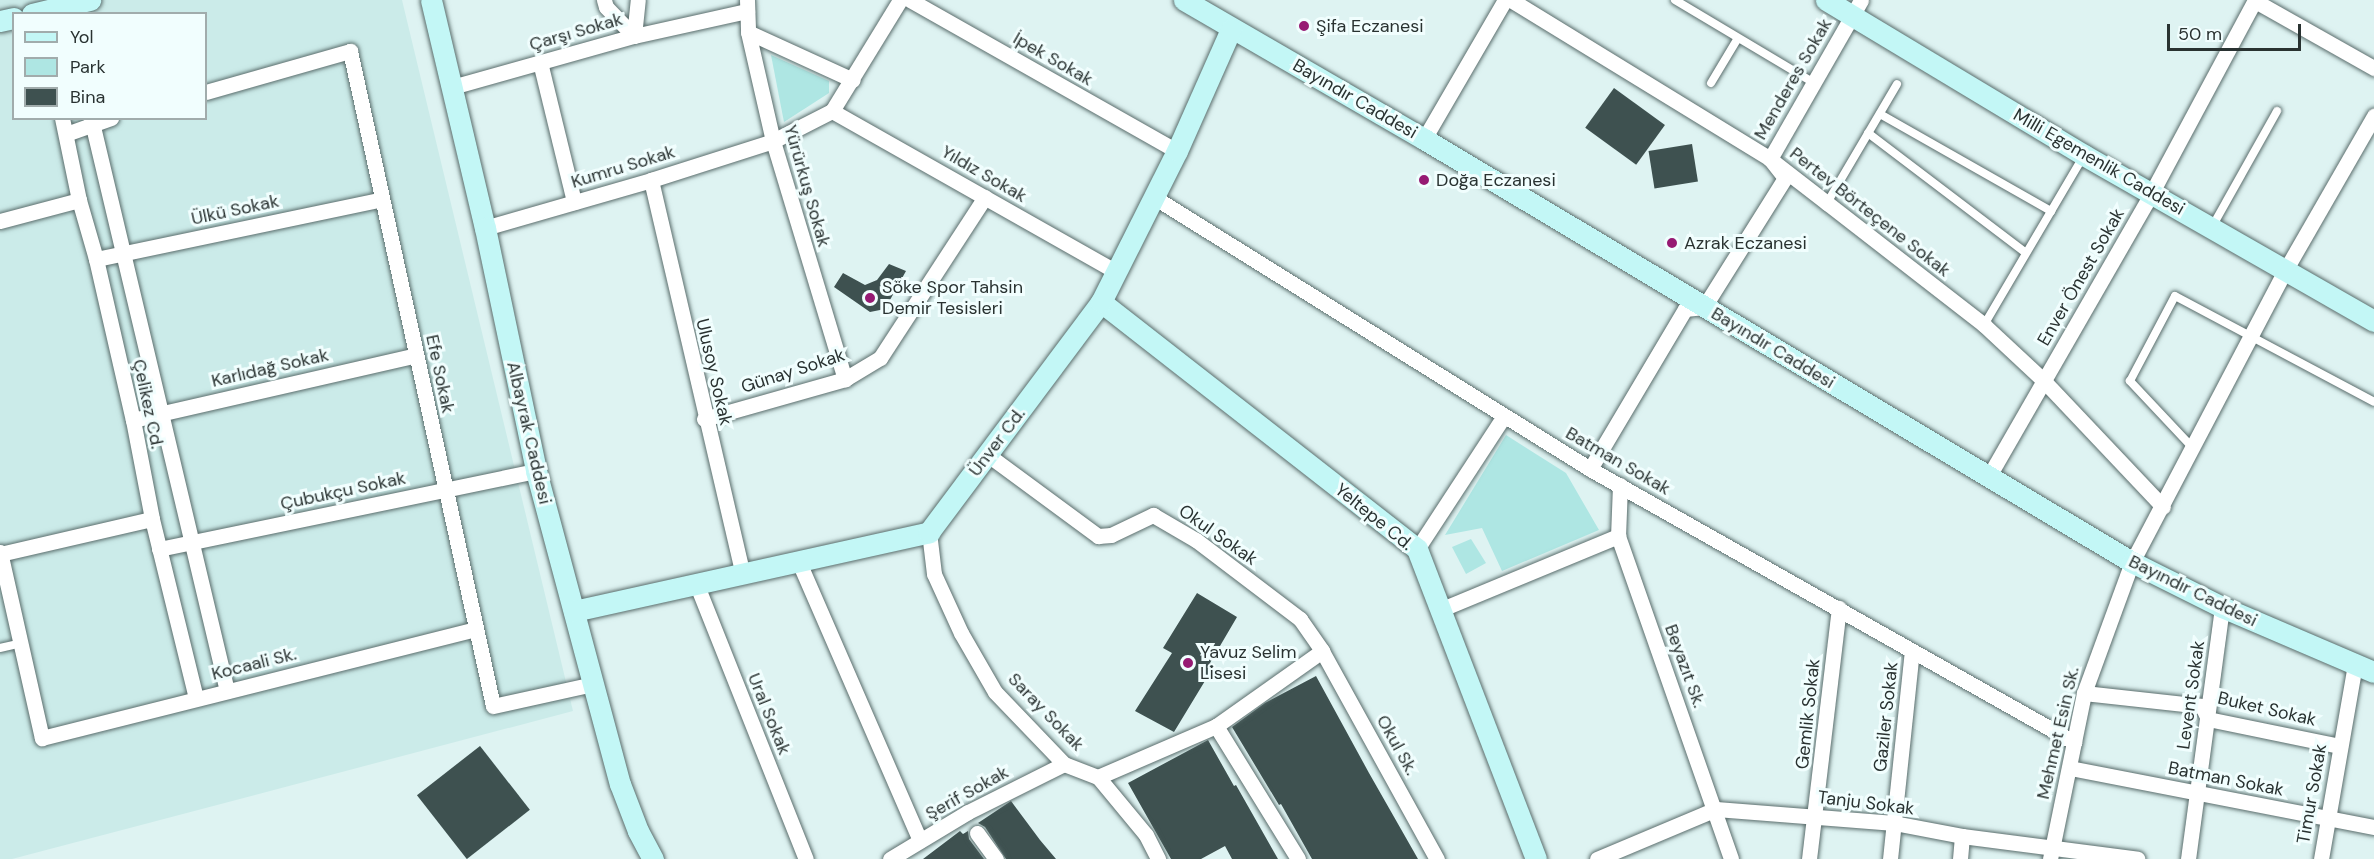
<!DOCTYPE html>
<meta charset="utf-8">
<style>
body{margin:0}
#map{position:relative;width:2374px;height:859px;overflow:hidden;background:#def3f2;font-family:"DM Sans",sans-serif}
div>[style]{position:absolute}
.built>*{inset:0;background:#cbebe9}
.green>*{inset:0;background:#aee6e3}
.building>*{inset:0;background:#3e5150;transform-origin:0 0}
.roads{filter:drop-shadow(0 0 2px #5a6d6c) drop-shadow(0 0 2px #5a6d6c)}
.lane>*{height:8px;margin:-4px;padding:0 4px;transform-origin:4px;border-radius:4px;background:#fff}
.street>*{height:15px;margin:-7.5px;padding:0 7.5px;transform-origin:7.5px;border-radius:7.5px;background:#fff}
.secondary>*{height:21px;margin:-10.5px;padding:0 10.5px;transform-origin:10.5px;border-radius:10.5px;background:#c3f7f6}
.dots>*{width:16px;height:16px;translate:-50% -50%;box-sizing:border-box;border:3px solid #f1fefe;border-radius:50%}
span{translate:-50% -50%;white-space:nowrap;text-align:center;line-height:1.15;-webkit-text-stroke:6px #f1fefe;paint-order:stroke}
.poi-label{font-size:18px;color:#293231}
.left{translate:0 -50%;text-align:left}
.street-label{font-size:18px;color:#293231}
.legend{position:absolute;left:12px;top:12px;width:195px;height:108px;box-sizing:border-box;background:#f1fefe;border:2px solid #a1acac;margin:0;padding:8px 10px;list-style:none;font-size:18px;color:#293231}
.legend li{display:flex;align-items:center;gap:12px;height:30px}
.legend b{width:30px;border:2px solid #a1acac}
.scale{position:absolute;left:2167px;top:24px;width:134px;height:27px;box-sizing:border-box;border:3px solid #293231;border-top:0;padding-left:8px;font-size:18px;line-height:21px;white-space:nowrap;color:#293231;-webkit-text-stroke:4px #f1fefe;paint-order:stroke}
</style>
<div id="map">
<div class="built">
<i style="clip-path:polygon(evenodd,0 0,402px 0,573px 711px,12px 859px,0 859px,0 0,14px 14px,206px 14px,206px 118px,14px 118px,14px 14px)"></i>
</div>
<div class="green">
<i style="clip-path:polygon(771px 55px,829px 81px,829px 93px,784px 122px)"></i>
<i style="clip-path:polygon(1506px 435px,1566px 473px,1599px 530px,1502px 571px,1482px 528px,1445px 535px)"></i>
<i style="clip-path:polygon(1471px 539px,1486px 563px,1466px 574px,1452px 547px)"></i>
</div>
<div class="building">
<i style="left:1614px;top:88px;width:63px;height:49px;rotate:36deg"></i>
<i style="left:1692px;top:144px;width:38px;height:44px;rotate:81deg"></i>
<i style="clip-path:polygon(889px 264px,906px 271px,885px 309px,870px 312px,834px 287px,843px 273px,865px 285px,877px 280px)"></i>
<i style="clip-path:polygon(1197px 593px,1237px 617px,1210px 663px,1214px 666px,1174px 732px,1135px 711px,1172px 653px,1163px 648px)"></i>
<i style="clip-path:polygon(1316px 676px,1369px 773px,1418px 859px,1312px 859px,1281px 804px,1279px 805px,1232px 727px,1265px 703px)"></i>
<i style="clip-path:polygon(1208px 740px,1234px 786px,1236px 785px,1278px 859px,1232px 859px,1225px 846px,1201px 859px,1171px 859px,1128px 783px)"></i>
<i style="left:480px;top:746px;width:81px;height:80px;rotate:52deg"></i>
<i style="clip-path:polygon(1011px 801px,1040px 840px,1056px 859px,1006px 859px,985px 827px,978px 823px)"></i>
<i style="clip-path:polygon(960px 831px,963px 834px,968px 831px,969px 839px,984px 859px,923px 859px)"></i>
</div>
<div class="roads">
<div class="lane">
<i style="left:1675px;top:0;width:162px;rotate:30.8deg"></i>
<i style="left:1711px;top:83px;width:52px;rotate:-59deg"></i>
<i style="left:1880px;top:114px;width:197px;rotate:29.6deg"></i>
<i style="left:1868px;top:133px;width:198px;rotate:37.2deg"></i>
<i style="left:1827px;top:203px;width:138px;rotate:-59.5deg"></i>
<i style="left:2212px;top:227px;width:133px;rotate:-60.7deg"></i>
<i style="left:1984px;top:325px;width:197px;rotate:-59.5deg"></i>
<i style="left:2192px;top:447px;width:91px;rotate:-133.2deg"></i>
<i style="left:2130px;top:381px;width:96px;rotate:-62.1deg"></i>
<i style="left:2175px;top:296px;width:225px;rotate:28deg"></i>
<i style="left:0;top:648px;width:22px;rotate:-13deg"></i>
</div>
<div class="street">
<i style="left:604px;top:0;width:7px;rotate:74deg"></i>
<i style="left:606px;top:7px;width:40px;rotate:46deg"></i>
<i style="left:747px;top:0;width:32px;rotate:88deg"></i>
<i style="left:748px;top:32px;width:112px;rotate:77.1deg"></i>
<i style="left:773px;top:141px;width:249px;rotate:73.2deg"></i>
<i style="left:910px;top:0;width:307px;rotate:29.5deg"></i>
<i style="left:1511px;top:0;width:304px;rotate:31.5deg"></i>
<i style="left:1770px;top:159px;width:72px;rotate:37.7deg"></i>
<i style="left:1827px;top:203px;width:199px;rotate:37.8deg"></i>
<i style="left:1984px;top:325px;width:82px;rotate:43deg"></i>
<i style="left:2044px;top:381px;width:173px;rotate:46.6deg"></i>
<i style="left:2255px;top:1px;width:137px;rotate:29.4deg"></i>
<i style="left:748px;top:32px;width:115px;rotate:24.6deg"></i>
<i style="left:634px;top:36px;width:36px;rotate:-84deg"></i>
<i style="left:540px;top:62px;width:144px;rotate:76.3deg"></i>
<i style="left:452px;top:87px;width:189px;rotate:-15.7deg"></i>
<i style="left:634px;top:36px;width:116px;rotate:-12.5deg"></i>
<i style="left:206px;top:92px;width:150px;rotate:-15.9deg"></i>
<i style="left:350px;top:51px;width:670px;rotate:77.68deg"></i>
<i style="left:493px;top:706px;width:102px;rotate:-12.4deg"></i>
<i style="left:832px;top:111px;width:326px;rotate:29.5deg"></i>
<i style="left:62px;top:118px;width:84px;rotate:78.3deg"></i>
<i style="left:79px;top:200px;width:61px;rotate:73.9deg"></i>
<i style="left:96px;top:259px;width:165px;rotate:77.1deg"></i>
<i style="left:133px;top:420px;width:101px;rotate:79.1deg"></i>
<i style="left:152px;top:519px;width:184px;rotate:76.2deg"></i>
<i style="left:91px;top:118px;width:589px;rotate:76.65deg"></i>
<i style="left:66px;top:134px;width:48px;rotate:-19.6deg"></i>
<i style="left:1424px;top:139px;width:161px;rotate:-59.8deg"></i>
<i style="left:651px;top:180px;width:402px;rotate:76.9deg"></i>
<i style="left:1152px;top:196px;width:516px;rotate:31.93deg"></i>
<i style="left:1590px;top:469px;width:556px;rotate:29.43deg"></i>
<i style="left:0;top:221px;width:82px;rotate:-14.9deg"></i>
<i style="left:485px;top:228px;width:173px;rotate:-16.1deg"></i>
<i style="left:651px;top:180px;width:128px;rotate:-17.7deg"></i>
<i style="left:773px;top:141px;width:66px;rotate:-27deg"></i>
<i style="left:832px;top:111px;width:130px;rotate:-58.5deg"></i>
<i style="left:96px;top:259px;width:292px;rotate:-11.8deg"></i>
<i style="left:704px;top:419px;width:147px;rotate:-15.8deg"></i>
<i style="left:845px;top:379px;width:41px;rotate:-31deg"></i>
<i style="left:880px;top:358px;width:192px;rotate:-56.9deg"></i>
<i style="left:133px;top:420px;width:290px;rotate:-12.9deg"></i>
<i style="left:988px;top:455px;width:137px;rotate:36.4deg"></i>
<i style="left:1098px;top:536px;width:13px;rotate:-4deg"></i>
<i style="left:1111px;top:535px;width:47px;rotate:-25.5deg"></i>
<i style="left:1153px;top:515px;width:50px;rotate:30.2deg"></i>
<i style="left:1196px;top:540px;width:131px;rotate:37.2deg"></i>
<i style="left:1300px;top:619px;width:39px;rotate:55deg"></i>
<i style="left:1322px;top:651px;width:238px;rotate:61.1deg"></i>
<i style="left:1590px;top:469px;width:186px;rotate:-59.3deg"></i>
<i style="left:1685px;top:309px;width:19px;rotate:-6deg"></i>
<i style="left:1704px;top:307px;width:152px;rotate:-57.9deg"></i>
<i style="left:1785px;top:178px;width:24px;rotate:-128deg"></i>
<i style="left:1770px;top:159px;width:183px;rotate:-60.2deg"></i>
<i style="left:1989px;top:476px;width:327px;rotate:-60.1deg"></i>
<i style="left:2152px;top:192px;width:218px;rotate:-61.8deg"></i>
<i style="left:1620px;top:485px;width:51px;rotate:92.2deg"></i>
<i style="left:1618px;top:536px;width:342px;rotate:70.7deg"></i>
<i style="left:929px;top:532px;width:42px;rotate:83.2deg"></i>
<i style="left:934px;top:574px;width:65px;rotate:65.4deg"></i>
<i style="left:961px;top:633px;width:68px;rotate:60deg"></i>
<i style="left:995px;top:692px;width:100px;rotate:46.2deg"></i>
<i style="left:1064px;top:764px;width:36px;rotate:21deg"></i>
<i style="left:1098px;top:777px;width:75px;rotate:50.4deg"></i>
<i style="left:1146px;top:835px;width:27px;rotate:63deg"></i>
<i style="left:159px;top:549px;width:385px;rotate:-11.7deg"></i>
<i style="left:1417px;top:549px;width:159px;rotate:-56.8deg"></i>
<i style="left:0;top:552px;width:191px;rotate:77.3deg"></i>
<i style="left:42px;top:738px;width:447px;rotate:-14.1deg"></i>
<i style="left:0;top:554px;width:156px;rotate:-13deg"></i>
<i style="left:798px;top:560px;width:306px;rotate:66.5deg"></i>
<i style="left:696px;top:583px;width:297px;rotate:68.3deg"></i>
<i style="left:1442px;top:609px;width:191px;rotate:-22.5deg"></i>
<i style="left:2084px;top:693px;width:119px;rotate:6.3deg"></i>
<i style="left:2202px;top:706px;width:14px;rotate:65deg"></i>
<i style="left:2208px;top:719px;width:135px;rotate:11.6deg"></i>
<i style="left:1216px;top:726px;width:156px;rotate:58.3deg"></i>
<i style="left:2070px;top:768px;width:310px;rotate:11deg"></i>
<i style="left:1098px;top:777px;width:129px;rotate:-23.4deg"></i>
<i style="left:1216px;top:726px;width:130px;rotate:-35.3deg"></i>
<i style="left:977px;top:833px;width:32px;rotate:54deg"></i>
<i style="left:890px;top:859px;width:91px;rotate:-31.1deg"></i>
<i style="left:968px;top:812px;width:107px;rotate:-26.6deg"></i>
<i style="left:1597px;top:859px;width:129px;rotate:-22.8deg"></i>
<i style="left:1716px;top:809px;width:179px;rotate:4.5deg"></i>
<i style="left:1894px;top:823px;width:69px;rotate:10.8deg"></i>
<i style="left:1962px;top:836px;width:177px;rotate:7.4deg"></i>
<i style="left:1809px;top:859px;width:253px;rotate:-83.2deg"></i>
<i style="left:1890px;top:859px;width:209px;rotate:-84deg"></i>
<i style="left:1960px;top:859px;width:23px;rotate:-85deg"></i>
<i style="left:2050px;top:859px;width:169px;rotate:-78.4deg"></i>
<i style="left:2084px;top:693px;width:140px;rotate:-69.9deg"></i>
<i style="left:2132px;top:562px;width:331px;rotate:-62.3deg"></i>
<i style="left:2286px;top:269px;width:177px;rotate:-60.1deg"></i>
<i style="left:2188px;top:859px;width:254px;rotate:-82.3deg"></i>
<i style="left:2321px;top:859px;width:198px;rotate:-80.1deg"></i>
</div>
<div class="secondary">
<i style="left:431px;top:0;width:234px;rotate:76.7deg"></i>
<i style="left:485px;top:228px;width:248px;rotate:78.1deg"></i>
<i style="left:536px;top:471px;width:324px;rotate:75deg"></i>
<i style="left:620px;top:784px;width:50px;rotate:69deg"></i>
<i style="left:638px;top:831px;width:32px;rotate:62deg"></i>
<i style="left:1184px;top:0;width:277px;rotate:30.1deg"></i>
<i style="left:1424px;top:139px;width:825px;rotate:30.86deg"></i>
<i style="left:2132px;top:562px;width:101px;rotate:26.6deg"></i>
<i style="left:2222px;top:607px;width:165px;rotate:23.2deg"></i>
<i style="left:1826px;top:0;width:301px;rotate:31deg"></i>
<i style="left:2084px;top:155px;width:334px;rotate:29.8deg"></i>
<i style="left:32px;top:14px;width:60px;rotate:-13.6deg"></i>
<i style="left:0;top:21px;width:14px;rotate:-12deg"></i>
<i style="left:1101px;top:302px;width:401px;rotate:38deg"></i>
<i style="left:1417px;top:549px;width:332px;rotate:69deg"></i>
<i style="left:574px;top:611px;width:364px;rotate:-12.5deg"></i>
<i style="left:929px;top:532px;width:287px;rotate:-53.2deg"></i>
<i style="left:1101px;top:302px;width:169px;rotate:-63.3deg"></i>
<i style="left:1177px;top:151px;width:133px;rotate:-66.1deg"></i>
</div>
</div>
<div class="dots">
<i style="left:1304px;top:26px;background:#961a73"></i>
<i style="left:1424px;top:180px;background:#961a73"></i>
<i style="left:1672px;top:243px;background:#961a73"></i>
<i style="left:870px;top:298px;background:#961a73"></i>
<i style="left:1188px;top:663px;background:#961a73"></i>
</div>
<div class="poi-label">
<span class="left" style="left:1316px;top:26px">Şifa Eczanesi</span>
<span class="left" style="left:1436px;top:180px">Doğa Eczanesi</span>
<span class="left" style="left:1684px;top:243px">Azrak Eczanesi</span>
<span class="left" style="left:882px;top:298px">Söke Spor Tahsin<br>Demir Tesisleri</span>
<span class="left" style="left:1200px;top:663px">Yavuz Selim<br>Lisesi</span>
</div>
<div class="street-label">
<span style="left:576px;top:32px;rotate:-16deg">Çarşı Sokak</span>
<span style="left:1053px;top:59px;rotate:30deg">İpek Sokak</span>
<span style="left:1793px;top:79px;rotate:-60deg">Menderes Sokak</span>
<span style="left:1355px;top:99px;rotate:30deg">Bayındır Caddesi</span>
<span style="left:2099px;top:162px;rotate:30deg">Milli Egemenlik Caddesi</span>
<span style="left:623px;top:167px;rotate:-17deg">Kumru Sokak</span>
<span style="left:984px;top:174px;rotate:30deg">Yıldız Sokak</span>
<span style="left:807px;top:186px;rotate:74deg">Yürürkuş Sokak</span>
<span style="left:235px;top:210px;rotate:-12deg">Ülkü Sokak</span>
<span style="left:1870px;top:212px;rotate:38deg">Pertev Börteçene Sokak</span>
<span style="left:2081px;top:277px;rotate:-60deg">Enver Önest Sokak</span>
<span style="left:1773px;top:348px;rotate:31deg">Bayındır Caddesi</span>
<span style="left:270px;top:368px;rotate:-13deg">Karlıdağ Sokak</span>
<span style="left:793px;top:371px;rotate:-18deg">Günay Sokak</span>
<span style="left:714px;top:372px;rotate:77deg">Ulusoy Sokak</span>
<span style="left:440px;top:374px;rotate:78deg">Efe Sokak</span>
<span style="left:148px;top:404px;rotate:78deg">Çelikez Cd.</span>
<span style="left:529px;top:433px;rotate:77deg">Albayrak Caddesi</span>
<span style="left:997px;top:442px;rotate:-53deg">Ünver Cd.</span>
<span style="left:1618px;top:461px;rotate:30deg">Batman Sokak</span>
<span style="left:343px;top:491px;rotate:-12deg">Çubukçu Sokak</span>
<span style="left:1374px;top:517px;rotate:39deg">Yeltepe Cd.</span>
<span style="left:1218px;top:535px;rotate:35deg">Okul Sokak</span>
<span style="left:2193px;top:591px;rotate:26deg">Bayındır Caddesi</span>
<span style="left:254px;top:664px;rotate:-14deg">Kocaali Sk.</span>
<span style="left:1685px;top:666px;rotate:70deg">Beyazıt Sk.</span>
<span style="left:2191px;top:695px;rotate:-82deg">Levent Sokak</span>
<span style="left:2267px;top:709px;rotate:13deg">Buket Sokak</span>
<span style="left:1046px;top:712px;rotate:46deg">Saray Sokak</span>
<span style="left:769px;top:714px;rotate:68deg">Ural Sokak</span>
<span style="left:1808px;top:714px;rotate:-84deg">Gemlik Sokak</span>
<span style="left:1886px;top:717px;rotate:-84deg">Gaziler Sokak</span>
<span style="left:2058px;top:733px;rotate:-77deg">Mehmet Esin Sk.</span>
<span style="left:1397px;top:745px;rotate:61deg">Okul Sk.</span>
<span style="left:2226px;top:779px;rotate:11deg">Batman Sokak</span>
<span style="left:967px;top:793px;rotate:-29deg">Şerif Sokak</span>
<span style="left:2312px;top:794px;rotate:-80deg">Timur Sokak</span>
<span style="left:1866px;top:803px;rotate:7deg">Tanju Sokak</span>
</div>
<ul class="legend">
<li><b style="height:8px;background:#c3f7f6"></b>Yol</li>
<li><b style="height:16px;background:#aee6e3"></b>Park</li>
<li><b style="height:16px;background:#3e5150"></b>Bina</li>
</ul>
<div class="scale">50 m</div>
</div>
